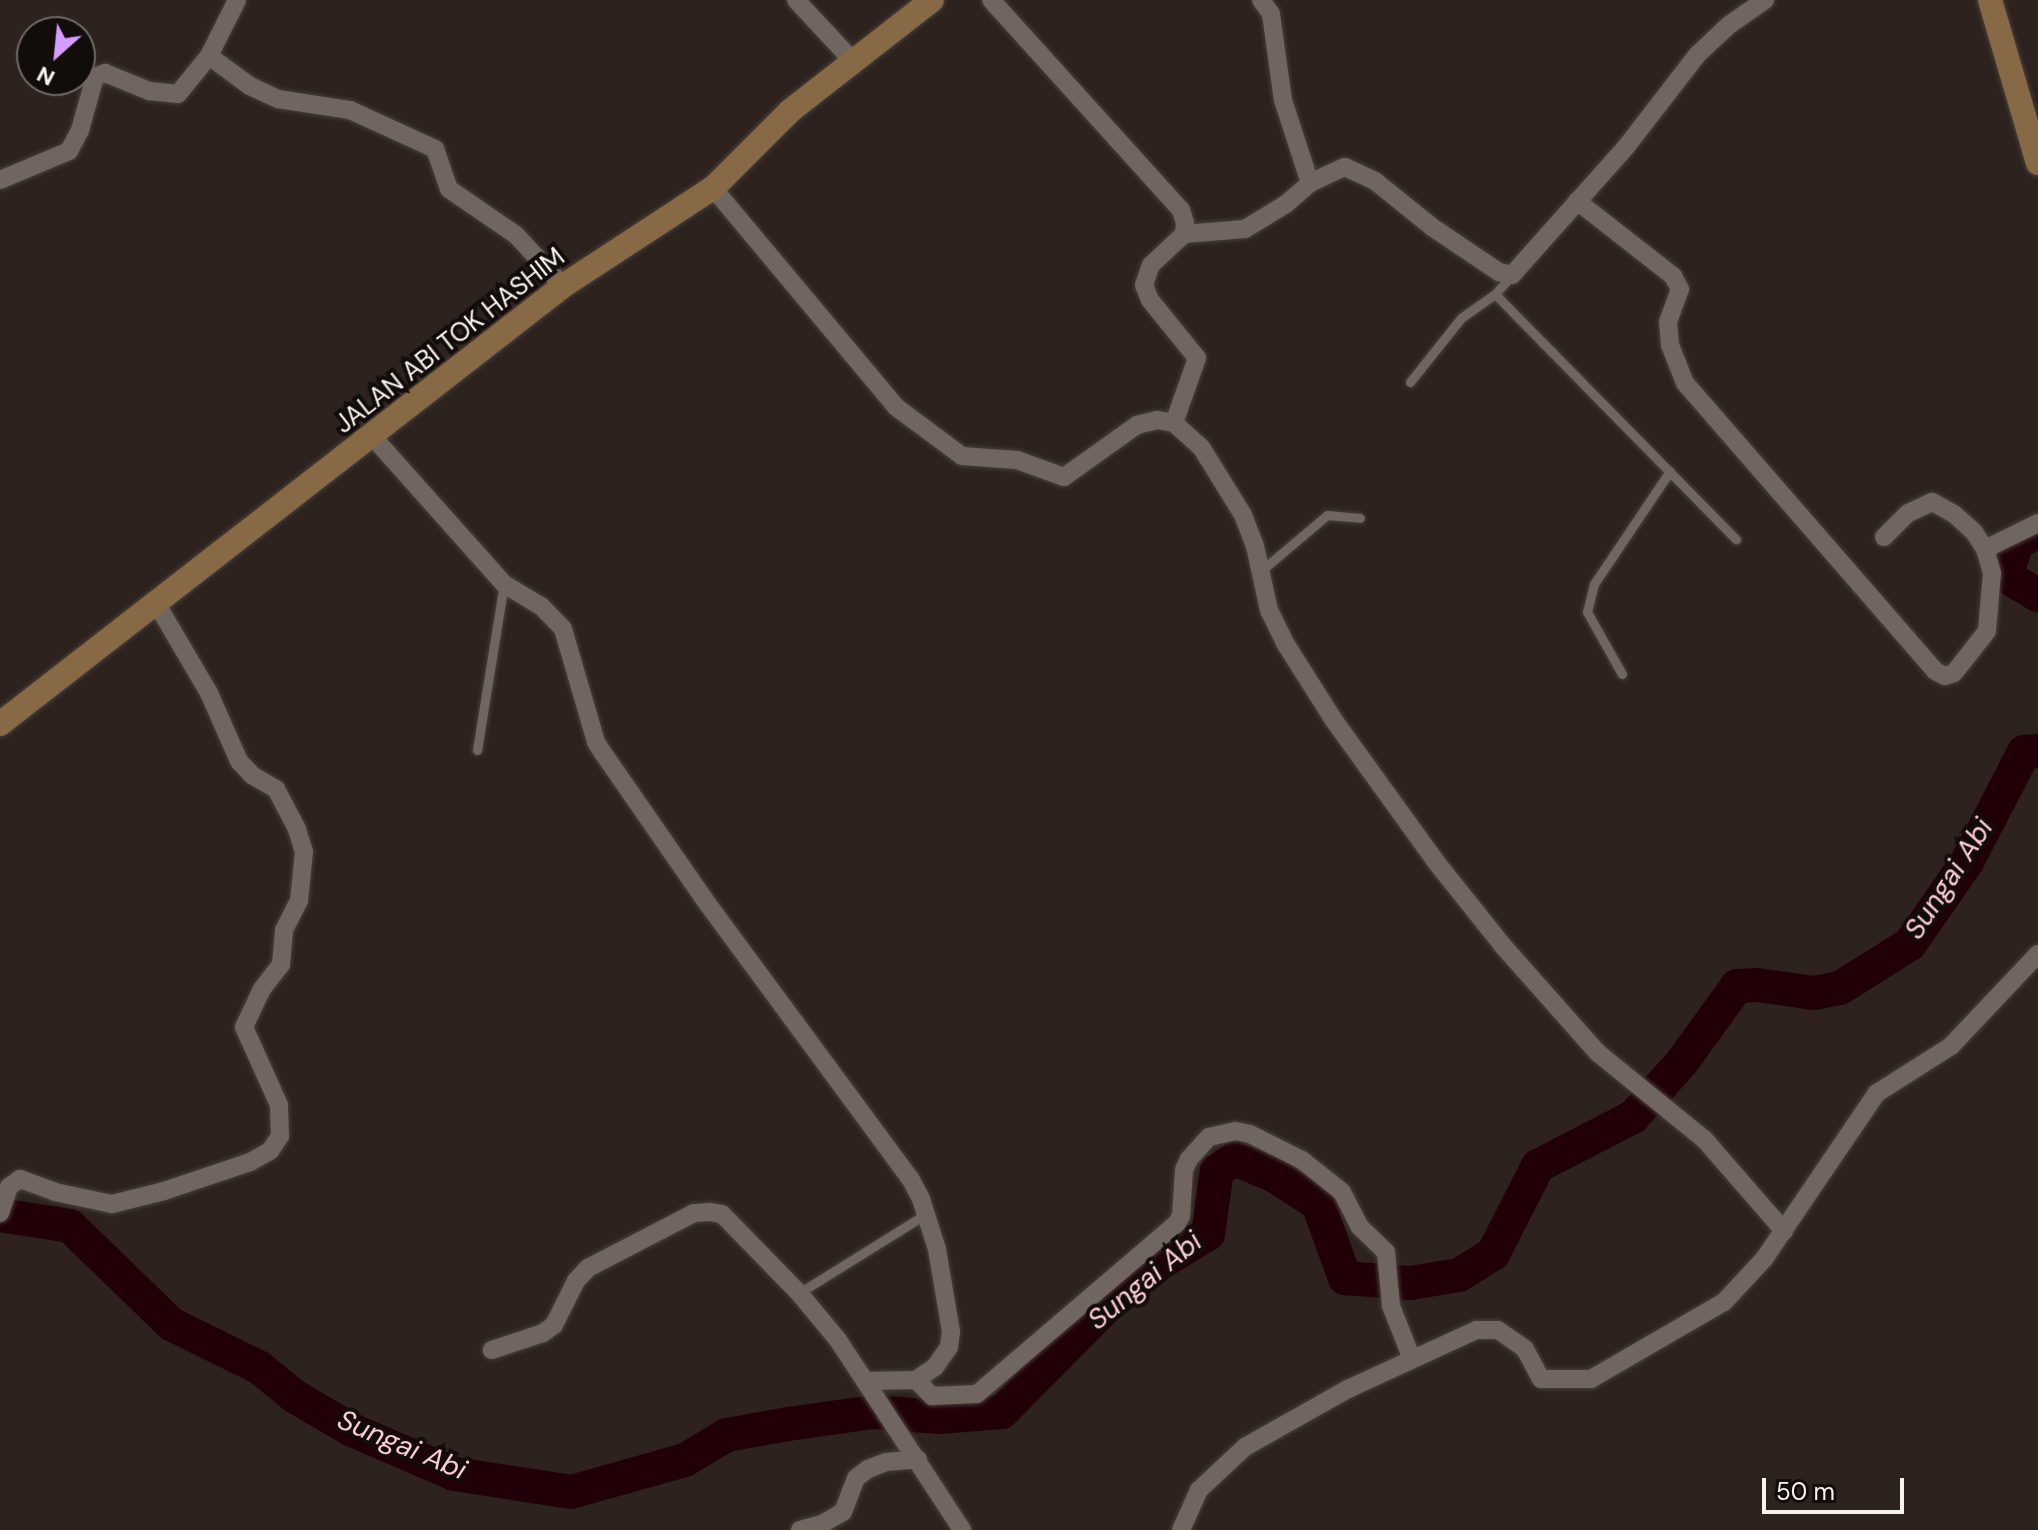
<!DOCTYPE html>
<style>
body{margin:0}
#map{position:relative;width:2038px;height:1530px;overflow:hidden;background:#2d221e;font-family:"DM Sans",sans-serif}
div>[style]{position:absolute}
.river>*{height:34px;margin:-17px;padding:0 17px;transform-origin:17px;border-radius:17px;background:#220008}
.roads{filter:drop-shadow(0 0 2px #473f3b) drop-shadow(0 0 2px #473f3b)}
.lane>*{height:9px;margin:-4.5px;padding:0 4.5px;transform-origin:4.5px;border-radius:4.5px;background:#71655f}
.street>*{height:18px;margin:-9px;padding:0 9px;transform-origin:9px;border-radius:9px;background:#71655f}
.secondary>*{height:24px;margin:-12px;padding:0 12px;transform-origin:12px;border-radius:12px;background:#886946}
span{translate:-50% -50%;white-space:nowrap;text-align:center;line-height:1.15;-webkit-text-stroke:8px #120d0b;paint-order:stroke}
.street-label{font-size:26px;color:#f9f2ef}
.water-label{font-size:28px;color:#fdcbd3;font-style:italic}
.north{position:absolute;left:16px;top:16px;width:80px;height:80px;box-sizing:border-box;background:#120d0b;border:2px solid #6e6966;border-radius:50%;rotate:207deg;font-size:22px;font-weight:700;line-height:32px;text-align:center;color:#f9f2ef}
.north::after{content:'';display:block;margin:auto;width:28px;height:36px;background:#d49cfc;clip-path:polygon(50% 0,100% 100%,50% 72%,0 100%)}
.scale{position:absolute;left:1762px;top:1478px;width:142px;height:36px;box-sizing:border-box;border:4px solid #f9f2ef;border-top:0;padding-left:10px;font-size:24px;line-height:28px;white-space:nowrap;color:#f9f2ef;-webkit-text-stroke:6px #120d0b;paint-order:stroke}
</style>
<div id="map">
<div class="river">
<i style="left:2038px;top:532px;width:23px;rotate:155deg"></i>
<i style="left:2017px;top:542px;width:36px;rotate:108deg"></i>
<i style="left:2006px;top:576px;width:37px;rotate:31deg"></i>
<i style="left:0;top:1215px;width:71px;rotate:8.9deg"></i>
<i style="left:70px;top:1226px;width:141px;rotate:44.1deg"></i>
<i style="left:171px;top:1324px;width:99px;rotate:26.3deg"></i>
<i style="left:260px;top:1368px;width:44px;rotate:39.5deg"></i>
<i style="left:294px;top:1396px;width:67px;rotate:30.4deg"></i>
<i style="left:352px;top:1430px;width:111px;rotate:23.3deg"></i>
<i style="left:454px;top:1474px;width:118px;rotate:8.7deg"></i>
<i style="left:571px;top:1492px;width:118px;rotate:-15.7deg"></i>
<i style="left:685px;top:1460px;width:49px;rotate:-30.8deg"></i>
<i style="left:727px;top:1435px;width:62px;rotate:-10.2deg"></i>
<i style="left:788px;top:1424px;width:86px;rotate:-8deg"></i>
<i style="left:873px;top:1412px;width:66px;rotate:4.3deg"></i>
<i style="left:939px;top:1417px;width:63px;rotate:-4.5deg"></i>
<i style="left:1002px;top:1412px;width:161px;rotate:-45.3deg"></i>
<i style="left:1115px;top:1298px;width:53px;rotate:-38.2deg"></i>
<i style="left:1157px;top:1265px;width:60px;rotate:-31.3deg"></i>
<i style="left:1208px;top:1234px;width:64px;rotate:-81.9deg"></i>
<i style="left:1217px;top:1171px;width:22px;rotate:-34deg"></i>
<i style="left:1235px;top:1159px;width:43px;rotate:23deg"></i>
<i style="left:1275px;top:1176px;width:51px;rotate:33.1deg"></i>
<i style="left:1318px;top:1204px;width:79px;rotate:70deg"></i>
<i style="left:1345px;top:1278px;width:65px;rotate:4.4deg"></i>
<i style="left:1410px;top:1283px;width:50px;rotate:-9.3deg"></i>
<i style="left:1459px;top:1275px;width:40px;rotate:-32deg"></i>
<i style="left:1493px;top:1254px;width:99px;rotate:-62.9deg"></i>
<i style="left:1538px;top:1166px;width:107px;rotate:-27.3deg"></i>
<i style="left:1633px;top:1117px;width:74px;rotate:-48.3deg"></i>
<i style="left:1682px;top:1062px;width:94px;rotate:-54.1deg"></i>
<i style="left:1737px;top:986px;width:20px;rotate:-3deg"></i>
<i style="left:1757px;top:985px;width:58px;rotate:8deg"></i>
<i style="left:1814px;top:993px;width:26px;rotate:-11deg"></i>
<i style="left:1840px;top:988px;width:83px;rotate:-32.2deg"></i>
<i style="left:1910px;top:944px;width:100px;rotate:-55.2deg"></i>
<i style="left:1967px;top:862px;width:124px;rotate:-62.6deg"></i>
<i style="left:2024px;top:752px;width:14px;rotate:-4deg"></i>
</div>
<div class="roads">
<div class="lane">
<i style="left:1495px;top:294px;width:344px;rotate:45.5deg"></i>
<i style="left:1410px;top:382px;width:82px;rotate:-51.4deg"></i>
<i style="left:1461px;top:318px;width:42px;rotate:-35.2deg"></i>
<i style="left:1495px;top:294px;width:25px;rotate:-48deg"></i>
<i style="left:1262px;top:570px;width:85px;rotate:-40.2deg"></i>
<i style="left:1327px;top:515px;width:33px;rotate:5deg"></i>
<i style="left:1622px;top:674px;width:71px;rotate:-119.4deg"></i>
<i style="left:1587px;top:612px;width:29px;rotate:-76deg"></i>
<i style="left:1594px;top:584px;width:136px;rotate:-56.1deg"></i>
<i style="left:477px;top:750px;width:168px;rotate:-80.8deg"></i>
<i style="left:799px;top:1293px;width:150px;rotate:-31.9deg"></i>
</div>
<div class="street">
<i style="left:796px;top:0;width:82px;rotate:47deg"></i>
<i style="left:1261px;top:0;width:17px;rotate:54deg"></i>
<i style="left:1271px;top:14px;width:87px;rotate:82.1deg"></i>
<i style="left:1283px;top:100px;width:87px;rotate:72deg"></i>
<i style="left:209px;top:56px;width:63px;rotate:-63.4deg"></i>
<i style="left:0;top:180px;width:75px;rotate:-22.8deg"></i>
<i style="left:69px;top:151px;width:24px;rotate:-62deg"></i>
<i style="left:80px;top:130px;width:55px;rotate:-74.2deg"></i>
<i style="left:95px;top:77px;width:11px;rotate:-22deg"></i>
<i style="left:105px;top:73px;width:48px;rotate:22.2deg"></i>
<i style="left:149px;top:91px;width:29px;rotate:6deg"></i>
<i style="left:178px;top:94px;width:49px;rotate:-50.8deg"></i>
<i style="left:209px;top:56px;width:51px;rotate:36.2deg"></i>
<i style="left:250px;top:86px;width:31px;rotate:25deg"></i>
<i style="left:278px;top:99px;width:73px;rotate:8.7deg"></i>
<i style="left:350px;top:110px;width:94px;rotate:24.6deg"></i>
<i style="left:435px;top:149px;width:42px;rotate:70.7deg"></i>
<i style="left:449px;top:189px;width:81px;rotate:34.5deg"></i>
<i style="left:516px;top:235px;width:69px;rotate:47.3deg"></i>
<i style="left:713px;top:188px;width:285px;rotate:50.1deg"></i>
<i style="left:896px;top:407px;width:82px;rotate:36.6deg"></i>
<i style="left:962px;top:456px;width:55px;rotate:4.2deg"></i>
<i style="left:1017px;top:460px;width:50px;rotate:19.9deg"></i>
<i style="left:1064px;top:477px;width:90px;rotate:-35.5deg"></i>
<i style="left:1137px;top:425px;width:21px;rotate:-14deg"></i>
<i style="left:1157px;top:420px;width:17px;rotate:10deg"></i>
<i style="left:1174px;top:423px;width:69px;rotate:-70.5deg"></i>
<i style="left:1197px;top:358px;width:75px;rotate:-129deg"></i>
<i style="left:1150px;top:300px;width:16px;rotate:-112deg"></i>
<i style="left:1144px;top:285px;width:21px;rotate:-71deg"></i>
<i style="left:1151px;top:265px;width:45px;rotate:-43.2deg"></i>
<i style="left:1184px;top:234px;width:11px;rotate:-85deg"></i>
<i style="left:1185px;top:223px;width:14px;rotate:-107deg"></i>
<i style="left:1181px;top:210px;width:283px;rotate:-132.1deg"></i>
<i style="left:1577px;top:201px;width:122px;rotate:38deg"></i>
<i style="left:1673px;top:276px;width:15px;rotate:62deg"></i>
<i style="left:1680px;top:289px;width:35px;rotate:110deg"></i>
<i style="left:1668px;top:322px;width:23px;rotate:85deg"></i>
<i style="left:1670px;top:345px;width:41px;rotate:68.5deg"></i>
<i style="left:1685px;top:383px;width:381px;rotate:49deg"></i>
<i style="left:1935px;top:671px;width:11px;rotate:27deg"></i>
<i style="left:1945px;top:676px;width:9px;rotate:-18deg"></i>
<i style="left:1954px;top:673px;width:53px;rotate:-51.8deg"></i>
<i style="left:1987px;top:631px;width:58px;rotate:-85.1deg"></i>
<i style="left:1992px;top:573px;width:25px;rotate:-106deg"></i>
<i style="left:1985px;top:549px;width:20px;rotate:-123deg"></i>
<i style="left:1974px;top:532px;width:27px;rotate:-138deg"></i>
<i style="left:1954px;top:514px;width:25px;rotate:-151deg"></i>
<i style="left:1932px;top:502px;width:26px;rotate:155deg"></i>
<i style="left:1908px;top:513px;width:34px;rotate:135deg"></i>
<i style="left:1184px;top:234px;width:61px;rotate:-4.7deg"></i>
<i style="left:1245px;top:229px;width:48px;rotate:-31.4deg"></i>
<i style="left:1286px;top:204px;width:32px;rotate:-41deg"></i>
<i style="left:1310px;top:183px;width:38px;rotate:-25deg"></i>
<i style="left:1345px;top:167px;width:33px;rotate:25deg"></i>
<i style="left:1375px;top:181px;width:73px;rotate:38.9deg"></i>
<i style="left:1432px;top:227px;width:81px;rotate:33.9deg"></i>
<i style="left:1499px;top:272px;width:13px;rotate:13deg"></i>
<i style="left:1512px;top:275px;width:171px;rotate:-48.3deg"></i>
<i style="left:1626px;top:147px;width:116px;rotate:-52.3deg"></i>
<i style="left:1697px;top:55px;width:44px;rotate:-43.2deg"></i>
<i style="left:1729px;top:25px;width:44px;rotate:-34.8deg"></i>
<i style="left:1174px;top:423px;width:36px;rotate:42deg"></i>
<i style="left:1201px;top:447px;width:80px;rotate:58.3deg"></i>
<i style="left:1243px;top:515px;width:33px;rotate:69deg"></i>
<i style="left:1255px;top:546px;width:66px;rotate:77.7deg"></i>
<i style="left:1269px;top:610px;width:37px;rotate:64deg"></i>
<i style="left:1285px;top:643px;width:90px;rotate:57.7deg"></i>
<i style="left:1333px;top:719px;width:176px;rotate:54.2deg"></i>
<i style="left:1436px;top:862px;width:107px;rotate:51.4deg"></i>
<i style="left:1503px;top:946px;width:143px;rotate:48.4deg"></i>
<i style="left:1598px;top:1053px;width:136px;rotate:39.1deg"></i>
<i style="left:1704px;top:1139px;width:122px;rotate:49deg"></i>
<i style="left:373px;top:437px;width:197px;rotate:48.3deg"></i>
<i style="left:504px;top:584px;width:44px;rotate:31.2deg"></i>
<i style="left:542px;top:607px;width:30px;rotate:46deg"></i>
<i style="left:563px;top:629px;width:118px;rotate:73.7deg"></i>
<i style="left:596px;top:742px;width:13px;rotate:58deg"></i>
<i style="left:603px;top:753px;width:178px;rotate:55.3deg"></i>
<i style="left:704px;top:899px;width:347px;rotate:53.6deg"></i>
<i style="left:910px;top:1178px;width:24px;rotate:62deg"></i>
<i style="left:921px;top:1199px;width:52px;rotate:72.3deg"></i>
<i style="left:937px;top:1249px;width:84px;rotate:80.4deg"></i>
<i style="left:951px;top:1332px;width:15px;rotate:98deg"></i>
<i style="left:949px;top:1347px;width:24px;rotate:125deg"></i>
<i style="left:935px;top:1367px;width:23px;rotate:146deg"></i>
<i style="left:916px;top:1380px;width:51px;rotate:178.9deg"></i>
<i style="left:865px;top:1381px;width:49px;rotate:-123.4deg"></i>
<i style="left:838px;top:1340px;width:61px;rotate:-129.7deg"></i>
<i style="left:799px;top:1293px;width:110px;rotate:-134.3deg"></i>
<i style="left:722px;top:1214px;width:12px;rotate:-171deg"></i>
<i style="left:710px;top:1212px;width:16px;rotate:176deg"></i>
<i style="left:694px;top:1213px;width:119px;rotate:152.6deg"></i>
<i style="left:588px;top:1268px;width:18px;rotate:133deg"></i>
<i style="left:576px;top:1281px;width:49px;rotate:116.6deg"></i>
<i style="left:554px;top:1325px;width:14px;rotate:144deg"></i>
<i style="left:543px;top:1333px;width:54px;rotate:161.6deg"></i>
<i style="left:1985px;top:549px;width:59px;rotate:-26.1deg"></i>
<i style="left:0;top:1213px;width:28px;rotate:-71deg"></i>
<i style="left:9px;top:1187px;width:14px;rotate:-36deg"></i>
<i style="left:20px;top:1179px;width:37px;rotate:20deg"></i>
<i style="left:55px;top:1192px;width:58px;rotate:11.9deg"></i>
<i style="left:112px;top:1204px;width:54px;rotate:-14deg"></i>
<i style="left:164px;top:1191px;width:91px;rotate:-18.6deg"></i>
<i style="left:250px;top:1162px;width:23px;rotate:-29deg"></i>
<i style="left:270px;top:1151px;width:18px;rotate:-56deg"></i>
<i style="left:280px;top:1136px;width:31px;rotate:-92deg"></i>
<i style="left:279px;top:1105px;width:85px;rotate:-114.2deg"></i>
<i style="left:244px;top:1027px;width:42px;rotate:-64.7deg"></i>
<i style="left:262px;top:989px;width:31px;rotate:-52deg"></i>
<i style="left:281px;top:965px;width:35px;rotate:-85deg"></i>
<i style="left:284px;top:930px;width:33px;rotate:-63deg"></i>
<i style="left:299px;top:901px;width:49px;rotate:-84.2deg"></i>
<i style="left:304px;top:852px;width:24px;rotate:-107deg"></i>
<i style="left:297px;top:829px;width:45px;rotate:-117.7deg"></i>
<i style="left:276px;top:789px;width:28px;rotate:-150deg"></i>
<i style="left:252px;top:775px;width:19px;rotate:-133deg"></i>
<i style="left:239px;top:761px;width:74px;rotate:-113.8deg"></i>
<i style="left:209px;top:693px;width:107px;rotate:-120.4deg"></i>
<i style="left:916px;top:1380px;width:23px;rotate:45deg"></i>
<i style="left:932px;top:1396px;width:45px;rotate:-2.5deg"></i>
<i style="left:977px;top:1394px;width:263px;rotate:-40.5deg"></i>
<i style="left:1177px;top:1223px;width:8px;rotate:-60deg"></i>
<i style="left:1181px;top:1216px;width:46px;rotate:-86.3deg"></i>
<i style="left:1184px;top:1170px;width:12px;rotate:-66deg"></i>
<i style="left:1189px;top:1159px;width:30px;rotate:-48deg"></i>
<i style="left:1209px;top:1137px;width:27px;rotate:-13deg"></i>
<i style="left:1235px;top:1131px;width:15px;rotate:11deg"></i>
<i style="left:1250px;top:1134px;width:58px;rotate:26.6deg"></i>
<i style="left:1302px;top:1160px;width:51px;rotate:38.7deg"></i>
<i style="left:1342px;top:1192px;width:38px;rotate:63deg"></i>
<i style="left:1359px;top:1226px;width:37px;rotate:44deg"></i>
<i style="left:1386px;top:1252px;width:54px;rotate:84.7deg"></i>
<i style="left:1391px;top:1306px;width:57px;rotate:68.4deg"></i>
<i style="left:865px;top:1381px;width:178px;rotate:56.9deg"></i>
<i style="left:800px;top:1530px;width:23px;rotate:-15deg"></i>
<i style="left:822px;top:1524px;width:24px;rotate:-30deg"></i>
<i style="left:843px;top:1512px;width:36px;rotate:-69deg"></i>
<i style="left:856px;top:1478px;width:15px;rotate:-37deg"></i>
<i style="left:868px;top:1469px;width:19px;rotate:-21deg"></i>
<i style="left:886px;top:1462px;width:32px;rotate:-5deg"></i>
<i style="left:1181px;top:1530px;width:44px;rotate:-65.8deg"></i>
<i style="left:1199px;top:1490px;width:63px;rotate:-43.1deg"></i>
<i style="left:1245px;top:1447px;width:118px;rotate:-29.4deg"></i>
<i style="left:1348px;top:1389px;width:141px;rotate:-24.7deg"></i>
<i style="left:1476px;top:1330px;width:22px"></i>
<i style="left:1498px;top:1330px;width:33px;rotate:35deg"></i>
<i style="left:1525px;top:1349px;width:34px;rotate:62deg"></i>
<i style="left:1541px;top:1379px;width:50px"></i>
<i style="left:1591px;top:1379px;width:154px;rotate:-30.1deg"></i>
<i style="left:1724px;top:1302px;width:59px;rotate:-47.1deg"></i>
<i style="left:1764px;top:1259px;width:201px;rotate:-55.8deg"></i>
<i style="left:1877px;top:1093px;width:88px;rotate:-32.4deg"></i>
<i style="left:1951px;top:1046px;width:127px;rotate:-46.6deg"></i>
</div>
<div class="secondary">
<i style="left:1990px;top:0;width:170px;rotate:73.6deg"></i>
<i style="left:0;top:724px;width:713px;rotate:-37.88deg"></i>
<i style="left:563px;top:286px;width:179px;rotate:-33.2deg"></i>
<i style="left:713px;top:188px;width:109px;rotate:-45deg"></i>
<i style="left:790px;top:111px;width:180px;rotate:-38deg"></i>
</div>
</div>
<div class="street-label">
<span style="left:450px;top:341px;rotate:-38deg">JALAN ABI TOK HASHIM</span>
</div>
<div class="water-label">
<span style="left:1949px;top:879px;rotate:-57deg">Sungai Abi</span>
<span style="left:1145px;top:1281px;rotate:-39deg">Sungai Abi</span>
<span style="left:402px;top:1445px;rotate:23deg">Sungai Abi</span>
</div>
<div class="north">N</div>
<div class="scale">50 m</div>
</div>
